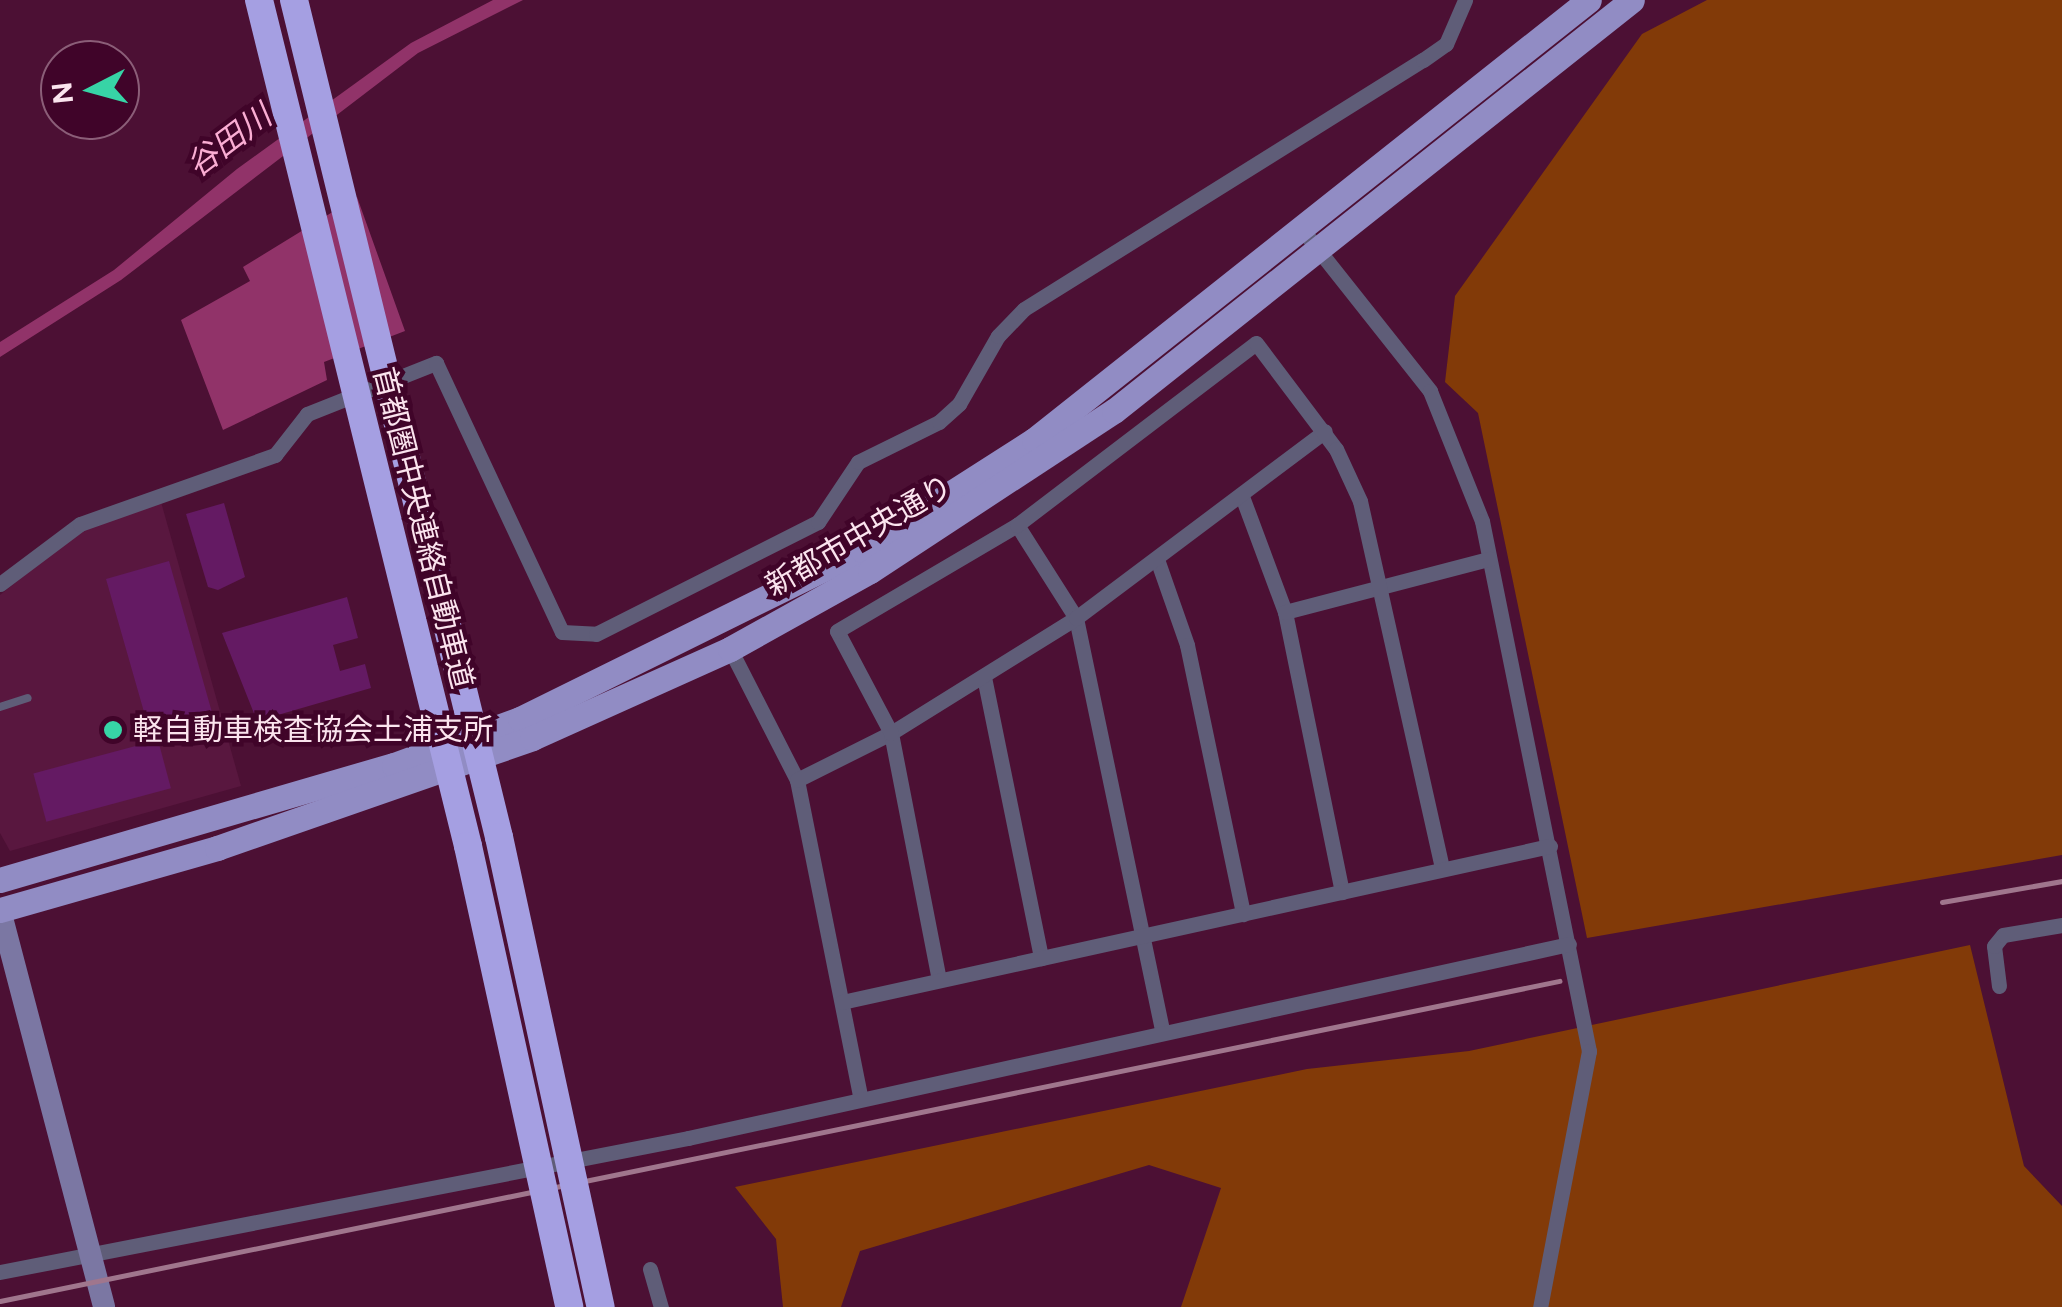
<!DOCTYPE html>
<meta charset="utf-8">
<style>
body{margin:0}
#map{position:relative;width:2062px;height:1307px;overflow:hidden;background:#4c1034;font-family:Figtree,"Noto Sans JP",sans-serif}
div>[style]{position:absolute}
.built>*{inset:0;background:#59173f}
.green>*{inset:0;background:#823a08}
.water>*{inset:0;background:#913369}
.building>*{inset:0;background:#641a63;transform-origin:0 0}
.lane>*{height:8px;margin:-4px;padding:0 4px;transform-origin:4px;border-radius:4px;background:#5f5d78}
.street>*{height:15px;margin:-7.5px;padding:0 7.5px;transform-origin:7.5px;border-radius:7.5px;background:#5f5d78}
.secondary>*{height:22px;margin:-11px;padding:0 11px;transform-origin:11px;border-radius:11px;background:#7b77a3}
.primary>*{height:25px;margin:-12.5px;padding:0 12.5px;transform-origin:12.5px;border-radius:12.5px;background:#918cc4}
.rail>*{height:5px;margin:-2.5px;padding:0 2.5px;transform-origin:2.5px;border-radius:2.5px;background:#a0768d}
.highway-bridge>*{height:28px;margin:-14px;padding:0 14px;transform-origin:14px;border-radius:14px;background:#a59fe2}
.dots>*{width:28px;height:28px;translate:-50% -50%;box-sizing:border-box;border:5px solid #400429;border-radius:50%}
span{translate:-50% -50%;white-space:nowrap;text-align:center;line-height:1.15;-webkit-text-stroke:9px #400429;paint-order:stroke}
.street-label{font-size:30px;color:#fbe4ee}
.poi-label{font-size:30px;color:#fbe4ee}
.left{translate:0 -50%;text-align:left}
.water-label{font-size:32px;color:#faadd3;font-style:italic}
.north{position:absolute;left:40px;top:40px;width:100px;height:100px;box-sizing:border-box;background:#400429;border:2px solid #8b5e78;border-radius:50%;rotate:264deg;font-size:28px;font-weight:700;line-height:40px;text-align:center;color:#fbe4ee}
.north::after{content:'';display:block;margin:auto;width:35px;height:45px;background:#37d4a6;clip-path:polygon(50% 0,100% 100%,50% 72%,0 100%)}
</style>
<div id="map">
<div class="built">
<i style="clip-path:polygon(161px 502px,241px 786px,10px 851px,0 833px,0 595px,80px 531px)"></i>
</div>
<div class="green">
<i style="clip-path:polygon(1707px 0,2062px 0,2062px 855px,1587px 938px,1478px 413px,1445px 382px,1455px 296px,1642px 34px)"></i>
<i style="clip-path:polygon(1970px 945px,2024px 1166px,2062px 1206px,2062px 1307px,1181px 1307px,1221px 1188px,1149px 1165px,860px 1251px,841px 1307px,783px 1307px,776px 1239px,735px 1187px,1307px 1069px,1469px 1051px)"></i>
</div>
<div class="water">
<i style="clip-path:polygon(493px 0,523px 0,418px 53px,121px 280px,0 357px,0 342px,114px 270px,237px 169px,411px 43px)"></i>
<i style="clip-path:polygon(357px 197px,405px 331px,324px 362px,327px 380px,223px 430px,181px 320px,250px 281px,243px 267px)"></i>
</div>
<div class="building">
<i style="clip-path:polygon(224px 503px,245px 577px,218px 590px,208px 587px,186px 514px)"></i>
<i style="clip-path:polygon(169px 561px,217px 730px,205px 734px,201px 719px,150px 733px,106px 579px)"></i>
<i style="clip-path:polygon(347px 597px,358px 638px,333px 645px,340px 671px,365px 664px,371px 688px,257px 721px,222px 633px)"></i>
<i style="left:158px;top:740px;width:50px;height:129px;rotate:75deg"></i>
</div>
<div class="lane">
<i style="left:0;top:707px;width:29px;rotate:-18deg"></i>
</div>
<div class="street">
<i style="left:1301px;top:228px;width:208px;rotate:51.6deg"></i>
<i style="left:1430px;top:391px;width:140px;rotate:68.2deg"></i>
<i style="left:1482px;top:521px;width:541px;rotate:78.59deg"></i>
<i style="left:1589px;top:1051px;width:261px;rotate:100.8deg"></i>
<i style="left:1243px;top:499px;width:121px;rotate:69.6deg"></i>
<i style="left:1285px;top:612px;width:286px;rotate:78.5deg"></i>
<i style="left:1017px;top:525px;width:110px;rotate:57.6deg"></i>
<i style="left:1076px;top:618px;width:422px;rotate:78.2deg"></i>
<i style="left:1158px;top:562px;width:88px;rotate:70.7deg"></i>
<i style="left:1187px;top:645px;width:275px;rotate:78.2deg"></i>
<i style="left:0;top:584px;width:100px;rotate:-36.9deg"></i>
<i style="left:80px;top:524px;width:207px;rotate:-19.5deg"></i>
<i style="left:275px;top:455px;width:52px;rotate:-52deg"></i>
<i style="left:307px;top:414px;width:139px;rotate:-21.6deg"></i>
<i style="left:436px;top:363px;width:297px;rotate:64.9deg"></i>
<i style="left:562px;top:632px;width:34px;rotate:3deg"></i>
<i style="left:596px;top:634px;width:249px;rotate:-26.8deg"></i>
<i style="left:818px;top:522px;width:72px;rotate:-56.3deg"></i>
<i style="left:858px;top:462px;width:90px;rotate:-26.3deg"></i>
<i style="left:939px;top:422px;width:27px;rotate:-42deg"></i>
<i style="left:959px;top:404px;width:78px;rotate:-60.2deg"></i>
<i style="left:998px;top:336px;width:37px;rotate:-46deg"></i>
<i style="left:1024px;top:309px;width:470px;rotate:-32deg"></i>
<i style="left:1423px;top:60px;width:28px;rotate:-35deg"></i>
<i style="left:1446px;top:44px;width:48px;rotate:-66.6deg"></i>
<i style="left:1285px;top:612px;width:211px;rotate:-14.6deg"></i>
<i style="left:730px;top:649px;width:147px;rotate:62.9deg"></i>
<i style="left:797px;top:780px;width:325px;rotate:78.7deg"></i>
<i style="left:984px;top:677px;width:287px;rotate:78.5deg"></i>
<i style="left:797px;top:780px;width:105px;rotate:-26.6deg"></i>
<i style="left:891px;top:733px;width:218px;rotate:-31.9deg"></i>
<i style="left:1076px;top:618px;width:311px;rotate:-36.9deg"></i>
<i style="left:939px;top:980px;width:252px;rotate:-101deg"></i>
<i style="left:891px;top:733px;width:115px;rotate:-117.9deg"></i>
<i style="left:837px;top:631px;width:209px;rotate:-30.5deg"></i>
<i style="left:1017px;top:525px;width:300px;rotate:-37.3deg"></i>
<i style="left:1256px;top:343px;width:133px;rotate:53deg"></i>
<i style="left:1336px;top:449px;width:57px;rotate:65.2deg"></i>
<i style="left:1360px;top:501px;width:377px;rotate:77.4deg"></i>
<i style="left:1999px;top:986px;width:40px;rotate:-97.1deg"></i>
<i style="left:1994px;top:946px;width:14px;rotate:-51deg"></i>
<i style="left:2003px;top:935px;width:60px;rotate:-9.6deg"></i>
<i style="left:842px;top:1002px;width:725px;rotate:-12.43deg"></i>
<i style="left:650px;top:1269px;width:40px;rotate:74deg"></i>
<i style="left:0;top:1272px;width:701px;rotate:-11.02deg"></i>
<i style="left:688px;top:1138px;width:902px;rotate:-12.42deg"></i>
</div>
<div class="secondary">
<i style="left:0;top:910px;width:410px;rotate:75.3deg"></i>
</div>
<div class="primary">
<i style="left:0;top:880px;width:410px;rotate:-16.3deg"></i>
<i style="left:394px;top:765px;width:134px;rotate:-20.1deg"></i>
<i style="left:520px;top:719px;width:381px;rotate:-26.3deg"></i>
<i style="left:862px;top:550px;width:204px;rotate:-32.6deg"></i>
<i style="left:1034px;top:440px;width:708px;rotate:-38.41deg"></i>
<i style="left:0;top:910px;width:226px;rotate:-15.9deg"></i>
<i style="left:217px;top:848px;width:334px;rotate:-19.2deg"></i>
<i style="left:532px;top:738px;width:217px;rotate:-24.2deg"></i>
<i style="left:730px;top:649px;width:160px;rotate:-29.1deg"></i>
<i style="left:870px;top:571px;width:292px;rotate:-33.3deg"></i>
<i style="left:1114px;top:411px;width:661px;rotate:-38.43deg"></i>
</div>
<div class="rail">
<i style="left:1942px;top:902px;width:122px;rotate:-9.9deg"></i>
<i style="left:0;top:1301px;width:1592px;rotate:-11.6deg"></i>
</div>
<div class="highway-bridge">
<i style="left:259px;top:0;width:871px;rotate:76.12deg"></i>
<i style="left:468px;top:846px;width:472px;rotate:77.6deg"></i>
<i style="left:294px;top:0;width:862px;rotate:76.24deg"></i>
<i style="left:499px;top:837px;width:481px;rotate:77.8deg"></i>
</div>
<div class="dots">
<i style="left:113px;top:730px;background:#37d4a6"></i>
</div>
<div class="street-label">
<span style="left:423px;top:528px;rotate:76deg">首都圏中央連絡自動車道</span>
<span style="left:859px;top:536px;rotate:-30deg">新都市中央通り</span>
</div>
<div class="poi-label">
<span class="left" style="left:133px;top:730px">軽自動車検査協会土浦支所</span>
</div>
<div class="water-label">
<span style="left:229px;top:141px;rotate:-37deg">谷田川</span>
</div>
<div class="north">N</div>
</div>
